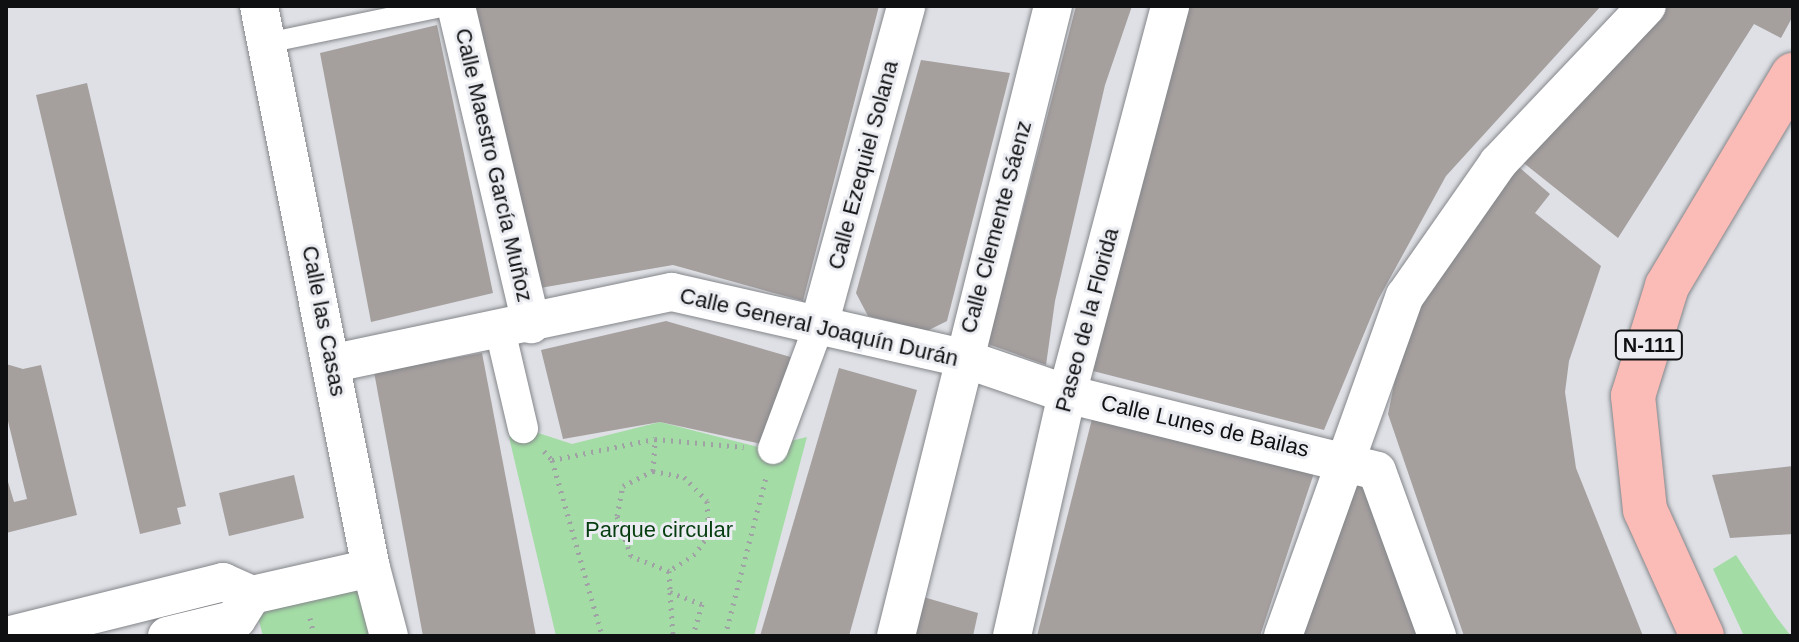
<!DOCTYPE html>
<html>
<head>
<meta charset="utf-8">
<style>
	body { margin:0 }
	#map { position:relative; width:1799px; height:642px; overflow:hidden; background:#dee0e5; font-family:Helvetica,sans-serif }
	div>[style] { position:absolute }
	.green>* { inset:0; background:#a3dca5 }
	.building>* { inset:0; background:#a59f9e }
	.path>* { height:5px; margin-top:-2.5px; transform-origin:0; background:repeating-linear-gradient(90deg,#a0a1a5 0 2px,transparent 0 8px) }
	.roads { filter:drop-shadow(0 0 2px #84868a) drop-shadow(0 0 2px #84868a) }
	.service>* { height:20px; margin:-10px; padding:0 10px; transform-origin:10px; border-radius:10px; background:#fff }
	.pedestrian>* { height:30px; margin:-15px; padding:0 15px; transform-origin:15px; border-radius:15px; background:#fff }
	.minor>* { height:38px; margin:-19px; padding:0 19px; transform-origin:19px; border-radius:19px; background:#fff }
	.primary>* { height:44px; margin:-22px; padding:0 22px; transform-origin:22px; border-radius:22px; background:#fbbbb6 }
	span { translate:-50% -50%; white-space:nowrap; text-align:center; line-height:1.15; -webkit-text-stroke:6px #ebedf2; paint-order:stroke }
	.shield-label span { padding:2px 6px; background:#ebedf2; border:2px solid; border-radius:6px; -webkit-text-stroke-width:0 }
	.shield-label { font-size:20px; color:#0f1011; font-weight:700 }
	.street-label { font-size:22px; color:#0f1011 }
	.park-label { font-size:22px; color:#063d0f }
	.frame { position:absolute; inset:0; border:8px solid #0f1011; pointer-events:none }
</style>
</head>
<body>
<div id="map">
	<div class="green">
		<i style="clip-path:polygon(660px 422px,762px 448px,807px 437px,754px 636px,556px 636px,509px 437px,523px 428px,572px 444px)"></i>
		<i style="clip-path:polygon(1736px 555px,1777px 618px,1791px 636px,1744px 636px,1713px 569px)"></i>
		<i style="clip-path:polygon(371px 568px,389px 636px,263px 636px,252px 595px)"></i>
	</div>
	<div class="building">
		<i style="clip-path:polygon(473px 6px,879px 6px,803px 301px,673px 265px,540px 288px)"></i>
		<i style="clip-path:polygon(1076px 6px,1132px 6px,1105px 85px,1055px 301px,1046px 365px,988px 344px)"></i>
		<i style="clip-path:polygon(1187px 6px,1601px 6px,1446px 176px,1378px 300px,1324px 430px,1093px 371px,1171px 47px)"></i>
		<i style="clip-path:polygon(1651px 6px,1793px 6px,1793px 16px,1781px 38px,1754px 24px,1618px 238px,1516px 157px)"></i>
		<i style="clip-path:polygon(437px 25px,493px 293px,371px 322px,320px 53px)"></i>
		<i style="clip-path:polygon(921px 60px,1010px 73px,947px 321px,927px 331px,868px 316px,856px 293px)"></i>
		<i style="clip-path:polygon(87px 83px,186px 506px,177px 508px,181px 524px,140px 534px,36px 95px)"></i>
		<i style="clip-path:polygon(1512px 161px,1550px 194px,1535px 213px,1601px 266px,1569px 361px,1565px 392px,1576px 468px,1643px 636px,1464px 636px,1388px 414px,1406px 325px)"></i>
		<i style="clip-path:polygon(666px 321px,801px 360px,771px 446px,660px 422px,563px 439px,541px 350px)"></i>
		<i style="clip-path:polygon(482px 353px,536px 636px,423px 636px,374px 372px)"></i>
		<i style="clip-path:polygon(6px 364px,23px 369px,41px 365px,77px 515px,6px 533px,6px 475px,14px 502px,27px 499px,6px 413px)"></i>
		<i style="clip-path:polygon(839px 368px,917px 390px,849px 636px,760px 636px)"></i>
		<i style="clip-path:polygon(1093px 415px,1314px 473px,1260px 636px,1037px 636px)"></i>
		<i style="clip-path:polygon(1793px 466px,1793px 534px,1730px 538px,1712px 475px)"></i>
		<i style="clip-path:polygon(294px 475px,304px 518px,229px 536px,219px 493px)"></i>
		<i style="clip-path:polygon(1367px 485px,1419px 636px,1301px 636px,1350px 487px)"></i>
		<i style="clip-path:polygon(920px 596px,978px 613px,973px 636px,909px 636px)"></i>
	</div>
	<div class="path">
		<i style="left:544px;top:451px;width:12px;rotate:48deg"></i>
		<i style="left:552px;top:460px;width:183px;rotate:74.1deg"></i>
		<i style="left:552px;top:460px;width:105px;rotate:-11.5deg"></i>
		<i style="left:655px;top:439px;width:89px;rotate:5.1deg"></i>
		<i style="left:653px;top:471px;width:32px;rotate:11deg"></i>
		<i style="left:684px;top:477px;width:33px;rotate:46deg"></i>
		<i style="left:707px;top:501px;width:33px;rotate:87deg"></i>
		<i style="left:709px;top:534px;width:24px;rotate:125deg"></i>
		<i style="left:695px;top:554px;width:31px;rotate:147deg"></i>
		<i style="left:669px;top:571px;width:41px;rotate:-158.5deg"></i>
		<i style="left:631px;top:556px;width:42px;rotate:-109.3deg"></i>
		<i style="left:617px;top:516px;width:31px;rotate:-79deg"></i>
		<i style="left:623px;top:486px;width:34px;rotate:-27deg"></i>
		<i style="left:653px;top:471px;width:32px;rotate:-86deg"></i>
		<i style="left:669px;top:571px;width:21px;rotate:87deg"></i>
		<i style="left:670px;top:592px;width:34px;rotate:21deg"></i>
		<i style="left:702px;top:604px;width:33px;rotate:106deg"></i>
		<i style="left:670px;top:592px;width:44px;rotate:86.1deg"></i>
		<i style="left:310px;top:618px;width:18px;rotate:77deg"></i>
		<i style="left:725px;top:636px;width:163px;rotate:-75.5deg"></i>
	</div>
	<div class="roads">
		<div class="service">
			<i style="left:267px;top:43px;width:183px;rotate:-11.7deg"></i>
		</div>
		<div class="pedestrian">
			<i style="left:500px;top:330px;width:101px;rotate:76.8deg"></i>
			<i style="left:773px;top:449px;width:132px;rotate:-69.6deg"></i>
		</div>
		<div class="minor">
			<i style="left:259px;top:6px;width:573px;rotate:78.73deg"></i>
			<i style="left:371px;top:568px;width:70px;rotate:75.2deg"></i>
			<i style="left:456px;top:6px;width:327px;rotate:76.7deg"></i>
			<i style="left:819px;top:325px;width:331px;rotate:-74.7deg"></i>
			<i style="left:334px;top:363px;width:345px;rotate:-11.9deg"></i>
			<i style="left:672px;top:292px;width:297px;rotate:12.8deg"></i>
			<i style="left:962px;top:358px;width:111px;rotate:18.9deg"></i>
			<i style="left:1067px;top:394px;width:319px;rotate:13.9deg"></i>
			<i style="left:1377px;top:471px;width:176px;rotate:70deg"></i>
			<i style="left:7px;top:636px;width:223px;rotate:-14deg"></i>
			<i style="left:223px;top:582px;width:32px;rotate:24deg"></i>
			<i style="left:252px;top:595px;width:122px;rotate:-12.8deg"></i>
			<i style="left:167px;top:636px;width:72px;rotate:-13.7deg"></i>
			<i style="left:237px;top:619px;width:28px;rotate:-58deg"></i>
			<i style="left:896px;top:636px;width:649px;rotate:-76.01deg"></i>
			<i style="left:1012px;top:636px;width:248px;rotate:-77.2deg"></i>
			<i style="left:1067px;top:394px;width:401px;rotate:-75.1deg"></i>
			<i style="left:1283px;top:636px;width:361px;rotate:-70.3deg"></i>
			<i style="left:1405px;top:296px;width:162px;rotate:-55deg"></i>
			<i style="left:1498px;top:163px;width:216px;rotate:-46.5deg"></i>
		</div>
		<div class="primary">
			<i style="left:1702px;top:636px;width:138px;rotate:-114.3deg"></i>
			<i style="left:1645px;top:510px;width:115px;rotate:-96deg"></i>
			<i style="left:1633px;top:396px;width:115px;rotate:-72.8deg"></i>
			<i style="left:1667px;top:286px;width:246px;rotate:-59.2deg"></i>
		</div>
	</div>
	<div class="shield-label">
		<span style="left:1649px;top:345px">N-111</span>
	</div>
	<div class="street-label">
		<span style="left:494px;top:165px;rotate:77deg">Calle Maestro García Muñoz</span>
		<span style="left:863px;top:165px;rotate:-75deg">Calle Ezequiel Solana</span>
		<span style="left:996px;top:227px;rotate:-75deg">Calle Clemente Sáenz</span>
		<span style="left:1087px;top:320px;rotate:-75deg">Paseo de la Florida</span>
		<span style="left:324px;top:321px;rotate:79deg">Calle las Casas</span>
		<span style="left:819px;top:327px;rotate:13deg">Calle General Joaquín Durán</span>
		<span style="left:1205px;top:426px;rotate:13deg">Calle Lunes de Bailas</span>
	</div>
	<div class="park-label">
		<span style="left:659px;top:530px">Parque circular</span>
	</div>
	<div class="frame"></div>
</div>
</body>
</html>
